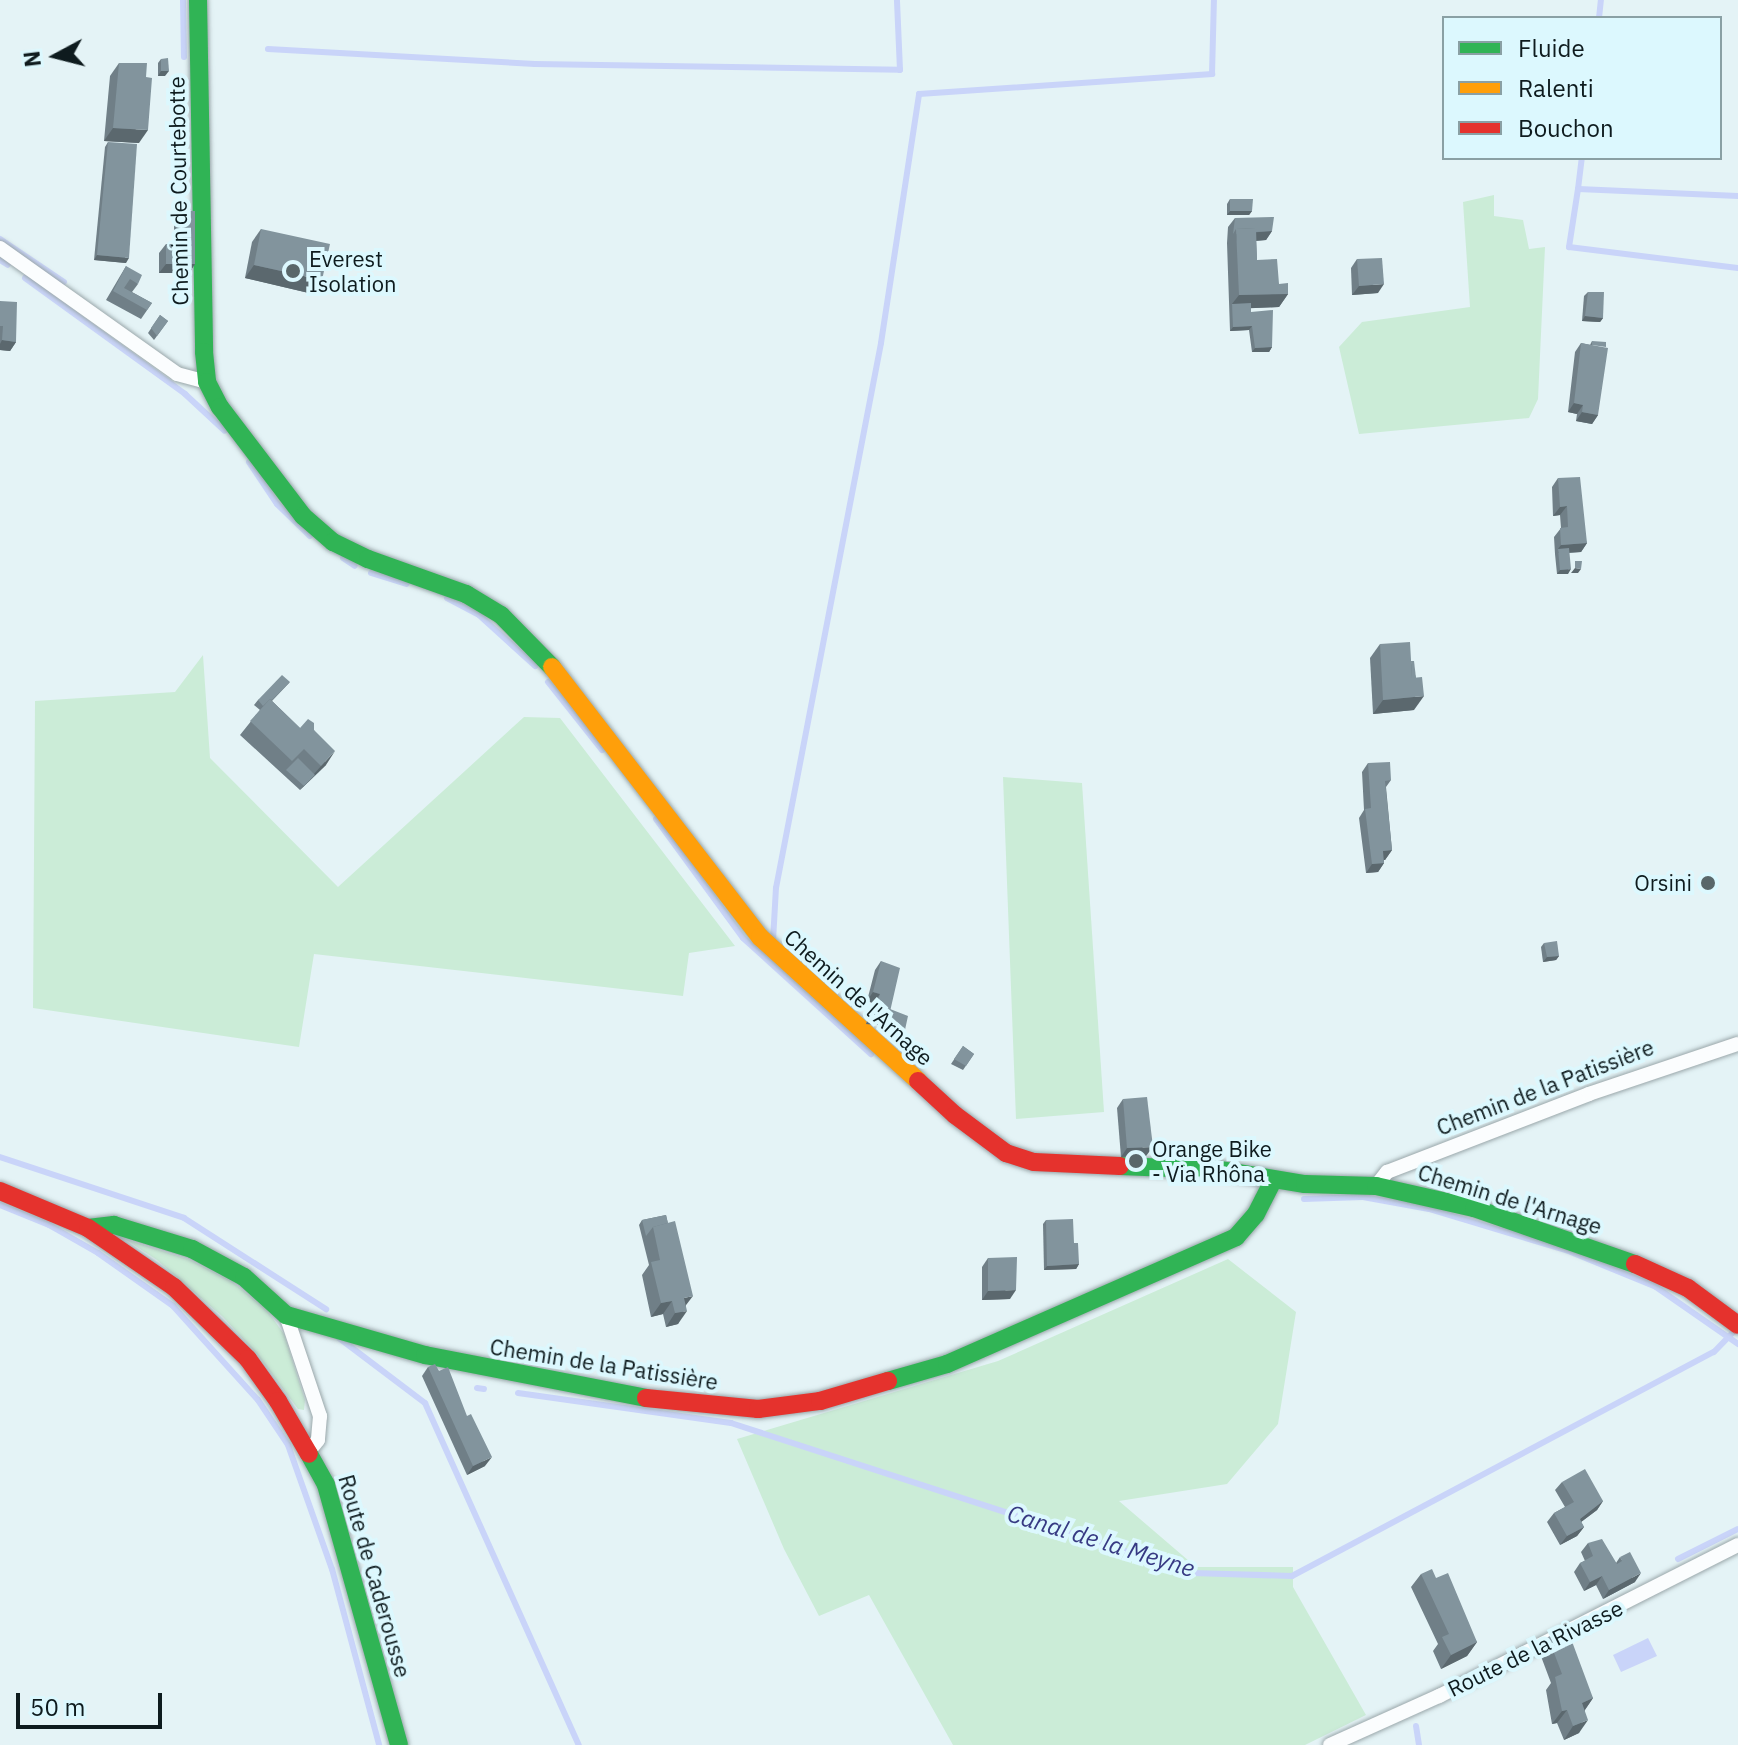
<!DOCTYPE html>
<html>
<head>
<meta charset="utf-8">
<style>
	body { margin:0 }
	#map { position:relative; width:1738px; height:1745px; overflow:hidden; background:#e4f3f6; font-family:"IBM Plex Sans",sans-serif }
	div>[style] { position:absolute }
	.green>* { inset:0; background:#cbecd7 }
	.water>* { inset:0; background:#c9d4f9 }
	.stream>* { height:6px; margin:-3px; padding:0 3px; transform-origin:3px; border-radius:3px; background:#c9d4f9 }
	.roads { filter:drop-shadow(0 0 2px #9aa7aa) drop-shadow(0 0 2px #9aa7aa) }
	.street>* { height:14px; margin:-7px; padding:0 7px; transform-origin:7px; border-radius:7px; background:#fbfdfe }
	.fast>* { height:18px; margin:-9px; padding:0 9px; transform-origin:9px; border-radius:9px; background:#30b455 }
	.slow>* { height:18px; margin:-9px; padding:0 9px; transform-origin:9px; border-radius:9px; background:#ff9f0a }
	.jam>* { height:18px; margin:-9px; padding:0 9px; transform-origin:9px; border-radius:9px; background:#e5322d }
	.wall>* { inset:0; background:#707f87 }
	.shaded-wall>* { inset:0; background:#5b686e }
	.building>* { inset:0; background:#82949d }
	.dots>* { width:22px; height:22px; translate:-50% -50%; box-sizing:border-box; border:4px solid #dcf8fe; border-radius:50% }
	span { translate:-50% -50%; white-space:nowrap; text-align:center; line-height:1.15; -webkit-text-stroke:8px #dcf8fe; paint-order:stroke }
	.street-label { font-size:22px; color:#0e1b1e }
	.poi-label { font-size:22px; color:#0e1b1e }
	.left { translate:0 -50%; text-align:left }
	.right { translate:-100% -50%; text-align:right }
	.water-label { font-size:24px; color:#373a83; font-style:italic }
	.legend { position:absolute; left:1442px; top:16px; width:280px; height:144px; box-sizing:border-box; background:#dcf8fe; border:2px solid #8aa0a4; margin:0; padding:10px 14px; list-style:none; font-size:24px; color:#0e1b1e }
	.legend li { display:flex; align-items:center; gap:16px; height:40px }
	.legend b { width:40px; border:2px solid #8aa0a4 }
	.north { position:absolute; left:16px; top:16px; width:80px; height:80px; -webkit-text-stroke:6px #dcf8fe; paint-order:stroke; rotate:263deg; font-size:22px; font-weight:700; line-height:32px; text-align:center; color:#0e1b1e }
	.north::after { content:''; display:block; margin:auto; width:28px; height:36px; background:#0e1b1e; clip-path:polygon(50% 0,100% 100%,50% 72%,0 100%) }
	.scale { position:absolute; left:16px; top:1693px; width:146px; height:36px; box-sizing:border-box; border:4px solid #0e1b1e; border-top:0; padding-left:10px; font-size:24px; line-height:28px; white-space:nowrap; color:#0e1b1e; -webkit-text-stroke:6px #dcf8fe; paint-order:stroke }
</style>
</head>
<body>
<div id="map">
	<div class="green">
		<i style="clip-path:polygon(1494px 195px,1494px 216px,1523px 220px,1529px 249px,1545px 247px,1538px 399px,1529px 418px,1359px 434px,1339px 347px,1362px 322px,1470px 307px,1463px 202px)"></i>
		<i style="clip-path:polygon(203px 655px,210px 758px,338px 887px,524px 717px,560px 718px,735px 946px,689px 953px,683px 996px,314px 954px,299px 1047px,33px 1008px,35px 701px,175px 692px)"></i>
		<i style="clip-path:polygon(1003px 777px,1082px 783px,1104px 1112px,1016px 1119px)"></i>
		<i style="clip-path:polygon(125px 1239px,190px 1260px,231px 1281px,266px 1309px,284px 1334px,305px 1400px,304px 1410px,298px 1409px,257px 1354px,223px 1317px,157px 1260px)"></i>
		<i style="clip-path:polygon(1228px 1259px,1296px 1312px,1278px 1424px,1227px 1484px,1119px 1501px,1196px 1567px,1293px 1567px,1293px 1587px,1366px 1715px,1305px 1745px,953px 1745px,869px 1595px,819px 1616px,784px 1549px,737px 1439px,998px 1361px)"></i>
	</div>
	<div class="water">
		<i style="clip-path:polygon(1648px 1638px,1657px 1656px,1621px 1672px,1613px 1655px)"></i>
	</div>
	<div class="stream">
		<i style="left:183px;top:0;width:57px;rotate:89deg"></i>
		<i style="left:1599px;top:18px;width:18px;rotate:-84deg"></i>
		<i style="left:268px;top:49px;width:267px;rotate:3.2deg"></i>
		<i style="left:535px;top:64px;width:365px;rotate:0.9deg"></i>
		<i style="left:900px;top:70px;width:70px;rotate:-92.5deg"></i>
		<i style="left:1578px;top:189px;width:31px;rotate:-83deg"></i>
		<i style="left:1738px;top:196px;width:160px;rotate:-177.5deg"></i>
		<i style="left:1578px;top:189px;width:59px;rotate:98.8deg"></i>
		<i style="left:1569px;top:247px;width:170px;rotate:7.1deg"></i>
		<i style="left:0;top:239px;width:77px;rotate:33.9deg"></i>
		<i style="left:0;top:260px;width:9px;rotate:32deg"></i>
		<i style="left:25px;top:278px;width:198px;rotate:35.9deg"></i>
		<i style="left:185px;top:394px;width:54px;rotate:42.8deg"></i>
		<i style="left:249px;top:462px;width:50px;rotate:56.3deg"></i>
		<i style="left:277px;top:504px;width:46px;rotate:44.1deg"></i>
		<i style="left:343px;top:558px;width:14px;rotate:34deg"></i>
		<i style="left:371px;top:573px;width:37px;rotate:17deg"></i>
		<i style="left:447px;top:598px;width:36px;rotate:28deg"></i>
		<i style="left:479px;top:615px;width:76px;rotate:42.3deg"></i>
		<i style="left:548px;top:682px;width:87px;rotate:51.5deg"></i>
		<i style="left:656px;top:819px;width:147px;rotate:53.8deg"></i>
		<i style="left:743px;top:938px;width:173px;rotate:42.2deg"></i>
		<i style="left:773px;top:941px;width:53px;rotate:-86.8deg"></i>
		<i style="left:776px;top:888px;width:555px;rotate:-79.09deg"></i>
		<i style="left:881px;top:343px;width:252px;rotate:-81.3deg"></i>
		<i style="left:919px;top:94px;width:294px;rotate:-3.9deg"></i>
		<i style="left:1212px;top:74px;width:74px;rotate:-88.5deg"></i>
		<i style="left:0;top:1157px;width:194px;rotate:18.3deg"></i>
		<i style="left:184px;top:1218px;width:169px;rotate:32.7deg"></i>
		<i style="left:1304px;top:1199px;width:59px;rotate:-1.9deg"></i>
		<i style="left:1363px;top:1197px;width:67px;rotate:10.3deg"></i>
		<i style="left:1429px;top:1209px;width:143px;rotate:16.7deg"></i>
		<i style="left:1566px;top:1250px;width:97px;rotate:22.3deg"></i>
		<i style="left:1656px;top:1287px;width:100px;rotate:34.8deg"></i>
		<i style="left:0;top:1205px;width:53px;rotate:22.2deg"></i>
		<i style="left:49px;top:1225px;width:56px;rotate:29.7deg"></i>
		<i style="left:98px;top:1253px;width:92px;rotate:35.2deg"></i>
		<i style="left:173px;top:1306px;width:127px;rotate:47.9deg"></i>
		<i style="left:258px;top:1400px;width:54px;rotate:56.3deg"></i>
		<i style="left:288px;top:1445px;width:132px;rotate:70.5deg"></i>
		<i style="left:332px;top:1569px;width:182px;rotate:75deg"></i>
		<i style="left:339px;top:1338px;width:108px;rotate:37.1deg"></i>
		<i style="left:425px;top:1403px;width:375px;rotate:65.8deg"></i>
		<i style="left:477px;top:1388px;width:7px;rotate:8deg"></i>
		<i style="left:518px;top:1393px;width:215px;rotate:8deg"></i>
		<i style="left:731px;top:1423px;width:485px;rotate:18deg"></i>
		<i style="left:1192px;top:1573px;width:100px;rotate:1.7deg"></i>
		<i style="left:1292px;top:1576px;width:478px;rotate:-28deg"></i>
		<i style="left:1714px;top:1352px;width:28px;rotate:-46deg"></i>
		<i style="left:1678px;top:1559px;width:67px;rotate:-26.6deg"></i>
		<i style="left:1416px;top:1726px;width:19px;rotate:81deg"></i>
	</div>
	<div class="roads">
		<div class="street">
			<i style="left:0;top:248px;width:217px;rotate:35.4deg"></i>
			<i style="left:177px;top:374px;width:31px;rotate:15deg"></i>
			<i style="left:1376px;top:1186px;width:18px;rotate:-52deg"></i>
			<i style="left:1387px;top:1172px;width:217px;rotate:-21.1deg"></i>
			<i style="left:1589px;top:1094px;width:157px;rotate:-18.6deg"></i>
			<i style="left:286px;top:1315px;width:107px;rotate:71.4deg"></i>
			<i style="left:320px;top:1416px;width:24px;rotate:95deg"></i>
			<i style="left:318px;top:1440px;width:14px;rotate:129deg"></i>
			<i style="left:1330px;top:1745px;width:120px;rotate:-24.2deg"></i>
			<i style="left:1439px;top:1696px;width:335px;rotate:-26.8deg"></i>
		</div>
		<div class="fast">
			<i style="left:198px;top:0;width:352px;rotate:89deg"></i>
			<i style="left:204px;top:352px;width:30px;rotate:84deg"></i>
			<i style="left:207px;top:382px;width:28px;rotate:63deg"></i>
			<i style="left:220px;top:407px;width:137px;rotate:52.7deg"></i>
			<i style="left:303px;top:516px;width:40px;rotate:41deg"></i>
			<i style="left:333px;top:542px;width:39px;rotate:26deg"></i>
			<i style="left:368px;top:559px;width:104px;rotate:19.7deg"></i>
			<i style="left:466px;top:594px;width:41px;rotate:31deg"></i>
			<i style="left:501px;top:615px;width:73px;rotate:45.6deg"></i>
			<i style="left:1120px;top:1166px;width:100px;rotate:2.3deg"></i>
			<i style="left:1220px;top:1170px;width:86px;rotate:9.4deg"></i>
			<i style="left:1305px;top:1184px;width:71px;rotate:1.6deg"></i>
			<i style="left:1376px;top:1186px;width:100px;rotate:12.7deg"></i>
			<i style="left:1474px;top:1208px;width:170px;rotate:19.2deg"></i>
			<i style="left:88px;top:1228px;width:26px;rotate:-7deg"></i>
			<i style="left:114px;top:1225px;width:82px;rotate:17.1deg"></i>
			<i style="left:192px;top:1249px;width:59px;rotate:28.3deg"></i>
			<i style="left:244px;top:1277px;width:57px;rotate:42.1deg"></i>
			<i style="left:286px;top:1315px;width:145px;rotate:16.1deg"></i>
			<i style="left:425px;top:1355px;width:225px;rotate:11deg"></i>
			<i style="left:888px;top:1381px;width:61px;rotate:-16.1deg"></i>
			<i style="left:947px;top:1364px;width:316px;rotate:-23.7deg"></i>
			<i style="left:1236px;top:1237px;width:30px;rotate:-49deg"></i>
			<i style="left:1256px;top:1214px;width:38px;rotate:-63deg"></i>
			<i style="left:309px;top:1454px;width:35px;rotate:61deg"></i>
			<i style="left:326px;top:1485px;width:270px;rotate:74.3deg"></i>
		</div>
		<div class="slow">
			<i style="left:552px;top:667px;width:341px;rotate:52.4deg"></i>
			<i style="left:760px;top:937px;width:214px;rotate:42.3deg"></i>
		</div>
		<div class="jam">
			<i style="left:918px;top:1081px;width:50px;rotate:42.6deg"></i>
			<i style="left:955px;top:1115px;width:64px;rotate:36.7deg"></i>
			<i style="left:1006px;top:1153px;width:29px;rotate:18deg"></i>
			<i style="left:1034px;top:1162px;width:86px;rotate:2.7deg"></i>
			<i style="left:0;top:1191px;width:95px;rotate:22.8deg"></i>
			<i style="left:88px;top:1228px;width:104px;rotate:34.5deg"></i>
			<i style="left:174px;top:1287px;width:103px;rotate:44.2deg"></i>
			<i style="left:248px;top:1359px;width:52px;rotate:54.5deg"></i>
			<i style="left:278px;top:1401px;width:61px;rotate:59.7deg"></i>
			<i style="left:1635px;top:1264px;width:58px;rotate:24.4deg"></i>
			<i style="left:1688px;top:1288px;width:62px;rotate:36.5deg"></i>
			<i style="left:646px;top:1398px;width:113px;rotate:5.6deg"></i>
			<i style="left:758px;top:1409px;width:63px;rotate:-7.4deg"></i>
			<i style="left:820px;top:1401px;width:71px;rotate:-16.4deg"></i>
		</div>
	</div>
	<div class="wall">
		<i style="clip-path:polygon(161px 59px,165px 76px,158px 76px,158px 63px)"></i>
		<i style="clip-path:polygon(119px 63px,139px 143px,104px 141px,110px 76px)"></i>
		<i style="clip-path:polygon(108px 142px,126px 263px,94px 260px,105px 147px)"></i>
		<i style="clip-path:polygon(1230px 199px,1252px 211px,1249px 215px,1227px 215px,1227px 204px)"></i>
		<i style="clip-path:polygon(181px 211px,195px 264px,189px 273px,159px 273px,159px 253px,166px 244px,174px 244px,174px 220px)"></i>
		<i style="clip-path:polygon(1235px 218px,1272px 231px,1266px 240px,1256px 241px,1257px 260px,1288px 294px,1279px 307px,1251px 308px,1251px 312px,1272px 347px,1269px 352px,1252px 352px,1249px 330px,1230px 331px,1227px 243px,1228px 227px)"></i>
		<i style="clip-path:polygon(261px 229px,313px 294px,245px 278px,252px 242px)"></i>
		<i style="clip-path:polygon(1357px 259px,1378px 293px,1352px 295px,1351px 268px)"></i>
		<i style="clip-path:polygon(126px 266px,138px 284px,132px 292px,152px 303px,141px 319px,106px 300px)"></i>
		<i style="clip-path:polygon(1588px 292px,1603px 318px,1600px 322px,1582px 321px,1584px 296px)"></i>
		<i style="clip-path:polygon(0 301px,16px 342px,10px 351px,0 350px)"></i>
		<i style="clip-path:polygon(160px 315px,168px 321px,154px 340px,148px 333px)"></i>
		<i style="clip-path:polygon(1592px 341px,1598px 415px,1592px 424px,1576px 421px,1577px 414px,1568px 412px,1575px 352px,1581px 343px,1590px 345px)"></i>
		<i style="clip-path:polygon(1558px 478px,1587px 543px,1581px 552px,1569px 553px,1568px 574px,1557px 574px,1555px 554px,1554px 537px,1561px 528px,1560px 515px,1553px 516px,1552px 487px)"></i>
		<i style="clip-path:polygon(1380px 644px,1411px 661px,1416px 678px,1414px 710px,1373px 714px,1370px 658px)"></i>
		<i style="clip-path:polygon(290px 682px,272px 701px,300px 728px,314px 730px,326px 765px,300px 790px,240px 735px,260px 710px,254px 705px,258px 700px)"></i>
		<i style="clip-path:polygon(1368px 763px,1391px 780px,1386px 787px,1392px 850px,1385px 860px,1384px 860px,1384px 863px,1378px 872px,1366px 873px,1359px 818px,1364px 810px,1362px 772px)"></i>
		<i style="clip-path:polygon(1544px 943px,1559px 956px,1556px 960px,1543px 962px,1541px 947px)"></i>
		<i style="clip-path:polygon(881px 961px,890px 1009px,903px 1039px,900px 1043px,881px 1029px,882px 1025px,866px 1024px,873px 1003px,867px 1001px,875px 970px)"></i>
		<i style="clip-path:polygon(963px 1046px,974px 1054px,963px 1070px,951px 1064px)"></i>
		<i style="clip-path:polygon(1123px 1099px,1146px 1156px,1121px 1157px,1117px 1108px)"></i>
		<i style="clip-path:polygon(666px 1215px,686px 1306px,678px 1324px,666px 1327px,663px 1314px,651px 1317px,642px 1275px,649px 1265px,639px 1225px,642px 1220px)"></i>
		<i style="clip-path:polygon(1046px 1220px,1074px 1243px,1079px 1264px,1076px 1269px,1044px 1270px,1043px 1224px)"></i>
		<i style="clip-path:polygon(988px 1258px,1010px 1299px,982px 1300px,982px 1267px)"></i>
		<i style="clip-path:polygon(428px 1367px,439px 1371px,485px 1466px,467px 1475px,422px 1376px)"></i>
		<i style="clip-path:polygon(1562px 1482px,1603px 1501px,1597px 1510px,1581px 1522px,1584px 1527px,1577px 1536px,1560px 1545px,1547px 1522px,1554px 1513px,1565px 1507px,1555px 1490px)"></i>
		<i style="clip-path:polygon(1588px 1543px,1616px 1563px,1620px 1557px,1635px 1582px,1603px 1599px,1596px 1585px,1584px 1591px,1574px 1572px,1580px 1563px,1585px 1561px,1581px 1552px)"></i>
		<i style="clip-path:polygon(1421px 1574px,1436px 1578px,1477px 1642px,1467px 1656px,1441px 1669px,1433px 1651px,1438px 1644px,1411px 1587px)"></i>
		<i style="clip-path:polygon(1548px 1637px,1593px 1698px,1585px 1710px,1579px 1733px,1564px 1740px,1557px 1723px,1552px 1724px,1546px 1690px,1551px 1683px,1539px 1651px)"></i>
	</div>
	<div class="shaded-wall">
		<i style="clip-path:polygon(161px 71px,169px 71px,165px 76px,158px 76px)"></i>
		<i style="clip-path:polygon(113px 128px,148px 130px,139px 143px,104px 141px)"></i>
		<i style="clip-path:polygon(1230px 211px,1252px 211px,1249px 215px,1227px 215px)"></i>
		<i style="clip-path:polygon(1272px 231px,1266px 240px,1237px 242px,1236px 234px)"></i>
		<i style="clip-path:polygon(97px 255px,129px 258px,126px 263px,94px 260px)"></i>
		<i style="clip-path:polygon(166px 264px,195px 264px,189px 273px,159px 273px)"></i>
		<i style="clip-path:polygon(254px 265px,322px 280px,313px 294px,245px 278px)"></i>
		<i style="clip-path:polygon(1384px 284px,1378px 293px,1352px 295px,1359px 286px)"></i>
		<i style="clip-path:polygon(1288px 294px,1279px 307px,1233px 309px,1232px 304px,1239px 295px)"></i>
		<i style="clip-path:polygon(1585px 316px,1603px 318px,1600px 322px,1582px 321px)"></i>
		<i style="clip-path:polygon(1252px 326px,1249px 330px,1230px 331px,1233px 327px)"></i>
		<i style="clip-path:polygon(2px 340px,16px 342px,10px 351px,0 350px,0 344px)"></i>
		<i style="clip-path:polygon(1272px 347px,1269px 352px,1252px 352px,1255px 348px)"></i>
		<i style="clip-path:polygon(1574px 403px,1583px 405px,1577px 414px,1568px 412px)"></i>
		<i style="clip-path:polygon(1582px 412px,1598px 415px,1592px 424px,1576px 421px)"></i>
		<i style="clip-path:polygon(1567px 506px,1560px 515px,1553px 516px,1560px 507px)"></i>
		<i style="clip-path:polygon(1587px 543px,1581px 552px,1558px 553px,1558px 549px,1561px 545px)"></i>
		<i style="clip-path:polygon(1575px 568px,1581px 569px,1578px 573px,1571px 573px)"></i>
		<i style="clip-path:polygon(1571px 569px,1568px 574px,1557px 574px,1560px 570px)"></i>
		<i style="clip-path:polygon(1424px 696px,1414px 710px,1373px 714px,1383px 700px)"></i>
		<i style="clip-path:polygon(335px 751px,326px 765px,300px 790px,321px 766px)"></i>
		<i style="clip-path:polygon(1392px 850px,1385px 860px,1377px 860px,1383px 851px)"></i>
		<i style="clip-path:polygon(1384px 863px,1378px 872px,1366px 873px,1372px 864px)"></i>
		<i style="clip-path:polygon(1559px 956px,1556px 960px,1543px 962px,1547px 957px)"></i>
		<i style="clip-path:polygon(873px 992px,880px 994px,873px 1003px,867px 1001px)"></i>
		<i style="clip-path:polygon(873px 1015px,889px 1016px,882px 1025px,866px 1024px)"></i>
		<i style="clip-path:polygon(1153px 1147px,1146px 1156px,1121px 1157px,1127px 1148px)"></i>
		<i style="clip-path:polygon(1079px 1264px,1076px 1269px,1044px 1270px,1047px 1266px)"></i>
		<i style="clip-path:polygon(1016px 1290px,1010px 1299px,982px 1300px,988px 1291px)"></i>
		<i style="clip-path:polygon(693px 1296px,683px 1309px,684px 1298px)"></i>
		<i style="clip-path:polygon(672px 1301px,663px 1314px,651px 1317px,661px 1303px)"></i>
		<i style="clip-path:polygon(687px 1311px,678px 1324px,666px 1327px,675px 1313px)"></i>
		<i style="clip-path:polygon(492px 1457px,485px 1466px,467px 1475px,473px 1466px)"></i>
		<i style="clip-path:polygon(1603px 1501px,1597px 1510px,1573px 1528px,1580px 1519px)"></i>
		<i style="clip-path:polygon(1584px 1527px,1577px 1536px,1560px 1545px,1567px 1536px)"></i>
		<i style="clip-path:polygon(1641px 1573px,1635px 1582px,1603px 1599px,1609px 1590px)"></i>
		<i style="clip-path:polygon(1602px 1576px,1596px 1585px,1584px 1591px,1590px 1582px)"></i>
		<i style="clip-path:polygon(1477px 1642px,1467px 1656px,1441px 1669px,1451px 1655px)"></i>
		<i style="clip-path:polygon(1593px 1698px,1584px 1711px,1582px 1703px)"></i>
		<i style="clip-path:polygon(1567px 1710px,1557px 1723px,1552px 1724px,1562px 1711px)"></i>
		<i style="clip-path:polygon(1588px 1720px,1579px 1733px,1564px 1740px,1573px 1726px)"></i>
	</div>
	<div class="building">
		<i style="clip-path:polygon(168px 58px,169px 71px,161px 71px,161px 59px)"></i>
		<i style="clip-path:polygon(119px 63px,147px 63px,146px 77px,152px 78px,148px 130px,113px 128px)"></i>
		<i style="clip-path:polygon(108px 142px,137px 144px,129px 258px,97px 255px)"></i>
		<i style="clip-path:polygon(1230px 199px,1253px 199px,1252px 211px,1230px 211px)"></i>
		<i style="clip-path:polygon(181px 211px,195px 211px,195px 264px,166px 264px,166px 244px,180px 244px)"></i>
		<i style="clip-path:polygon(1274px 217px,1272px 231px,1256px 232px,1256px 228px,1236px 229px,1233px 234px,1235px 218px)"></i>
		<i style="clip-path:polygon(1256px 228px,1257px 260px,1277px 259px,1279px 284px,1288px 283px,1288px 294px,1239px 295px,1236px 229px)"></i>
		<i style="clip-path:polygon(261px 229px,330px 244px,322px 280px,254px 265px)"></i>
		<i style="clip-path:polygon(1382px 258px,1384px 284px,1359px 286px,1357px 259px)"></i>
		<i style="clip-path:polygon(126px 266px,142px 275px,138px 284px,130px 279px,124px 288px,152px 303px,147px 310px,113px 291px)"></i>
		<i style="clip-path:polygon(1588px 292px,1604px 292px,1603px 318px,1585px 316px)"></i>
		<i style="clip-path:polygon(0 301px,17px 302px,16px 342px,2px 340px,3px 326px,0 326px)"></i>
		<i style="clip-path:polygon(1251px 303px,1251px 312px,1273px 310px,1272px 347px,1255px 348px,1252px 326px,1233px 327px,1232px 304px)"></i>
		<i style="clip-path:polygon(160px 315px,168px 321px,157px 336px,151px 328px)"></i>
		<i style="clip-path:polygon(1592px 341px,1606px 342px,1606px 347px,1592px 345px)"></i>
		<i style="clip-path:polygon(1581px 343px,1608px 348px,1598px 415px,1582px 412px,1583px 405px,1574px 403px)"></i>
		<i style="clip-path:polygon(1580px 477px,1587px 543px,1561px 545px,1560px 528px,1568px 527px,1567px 506px,1560px 507px,1558px 478px)"></i>
		<i style="clip-path:polygon(1569px 548px,1571px 569px,1560px 570px,1558px 549px)"></i>
		<i style="clip-path:polygon(1575px 561px,1582px 561px,1581px 569px,1575px 568px)"></i>
		<i style="clip-path:polygon(1410px 642px,1412px 678px,1422px 677px,1424px 696px,1383px 700px,1380px 644px)"></i>
		<i style="clip-path:polygon(1411px 661px,1414px 661px,1416px 678px,1412px 678px)"></i>
		<i style="clip-path:polygon(282px 675px,290px 682px,272px 700px,270px 699px,263px 706px,258px 700px)"></i>
		<i style="clip-path:polygon(270px 699px,300px 728px,308px 719px,314px 723px,314px 730px,335px 751px,321px 766px,304px 749px,292px 761px,250px 721px)"></i>
		<i style="clip-path:polygon(298px 758px,315px 775px,304px 786px,286px 770px)"></i>
		<i style="clip-path:polygon(1390px 762px,1391px 780px,1385px 781px,1392px 850px,1383px 851px,1384px 863px,1372px 864px,1365px 809px,1371px 808px,1368px 763px)"></i>
		<i style="clip-path:polygon(1557px 941px,1559px 956px,1547px 957px,1544px 943px)"></i>
		<i style="clip-path:polygon(881px 961px,900px 968px,889px 1016px,873px 1015px,880px 994px,873px 992px)"></i>
		<i style="clip-path:polygon(890px 1009px,908px 1016px,903px 1039px,884px 1025px,889px 1016px)"></i>
		<i style="clip-path:polygon(963px 1046px,974px 1054px,966px 1066px,954px 1059px)"></i>
		<i style="clip-path:polygon(1147px 1097px,1153px 1147px,1127px 1148px,1123px 1099px)"></i>
		<i style="clip-path:polygon(666px 1215px,668px 1223px,653px 1227px,646px 1236px,642px 1220px)"></i>
		<i style="clip-path:polygon(1073px 1219px,1074px 1243px,1078px 1243px,1079px 1264px,1047px 1266px,1046px 1220px)"></i>
		<i style="clip-path:polygon(675px 1221px,693px 1296px,684px 1298px,687px 1311px,675px 1313px,672px 1301px,661px 1303px,651px 1262px,660px 1260px,653px 1227px)"></i>
		<i style="clip-path:polygon(1017px 1257px,1016px 1290px,988px 1291px,988px 1258px)"></i>
		<i style="clip-path:polygon(435px 1364px,439px 1371px,448px 1367px,467px 1416px,471px 1414px,492px 1457px,473px 1466px,428px 1367px)"></i>
		<i style="clip-path:polygon(1585px 1469px,1603px 1501px,1580px 1519px,1584px 1527px,1567px 1536px,1554px 1513px,1574px 1502px,1562px 1482px)"></i>
		<i style="clip-path:polygon(1602px 1539px,1617px 1564px,1622px 1561px,1620px 1557px,1630px 1552px,1641px 1573px,1609px 1590px,1602px 1576px,1590px 1582px,1580px 1563px,1593px 1556px,1588px 1543px)"></i>
		<i style="clip-path:polygon(1432px 1569px,1436px 1578px,1448px 1573px,1477px 1642px,1451px 1655px,1442px 1637px,1449px 1634px,1421px 1574px)"></i>
		<i style="clip-path:polygon(1567px 1628px,1593px 1698px,1582px 1703px,1588px 1720px,1573px 1726px,1567px 1710px,1562px 1711px,1555px 1677px,1562px 1674px,1548px 1637px)"></i>
	</div>
	<div class="dots">
		<i style="left:293px;top:271px;background:#59676a"></i>
		<i style="left:1708px;top:883px;background:#59676a"></i>
		<i style="left:1136px;top:1161px;background:#59676a"></i>
	</div>
	<div class="street-label">
		<span style="left:178px;top:191px;rotate:-91deg">Chemin de Courtebotte</span>
		<span style="left:859px;top:997px;rotate:42deg">Chemin de l'Arnage</span>
		<span style="left:1545px;top:1087px;rotate:-21deg">Chemin de la Patissière</span>
		<span style="left:1510px;top:1199px;rotate:17deg">Chemin de l'Arnage</span>
		<span style="left:604px;top:1364px;rotate:9deg">Chemin de la Patissière</span>
		<span style="left:375px;top:1576px;rotate:74deg">Route de Caderousse</span>
		<span style="left:1535px;top:1648px;rotate:-26deg">Route de la Rivasse</span>
	</div>
	<div class="poi-label">
		<span class="left" style="left:309px;top:271px">Everest<br>Isolation</span>
		<span class="right" style="left:1692px;top:883px">Orsini</span>
		<span class="left" style="left:1152px;top:1161px">Orange Bike<br>- Via Rhôna</span>
	</div>
	<div class="water-label">
		<span style="left:1101px;top:1541px;rotate:17deg">Canal de la Meyne</span>
	</div>
	<ul class="legend">
	<li><b style="height:10px;background:#30b455"></b>Fluide</li>
	<li><b style="height:10px;background:#ff9f0a"></b>Ralenti</li>
	<li><b style="height:10px;background:#e5322d"></b>Bouchon</li>
	</ul>
	<div class="north">N</div>
	<div class="scale">50 m</div>
</div>
</body>
</html>
